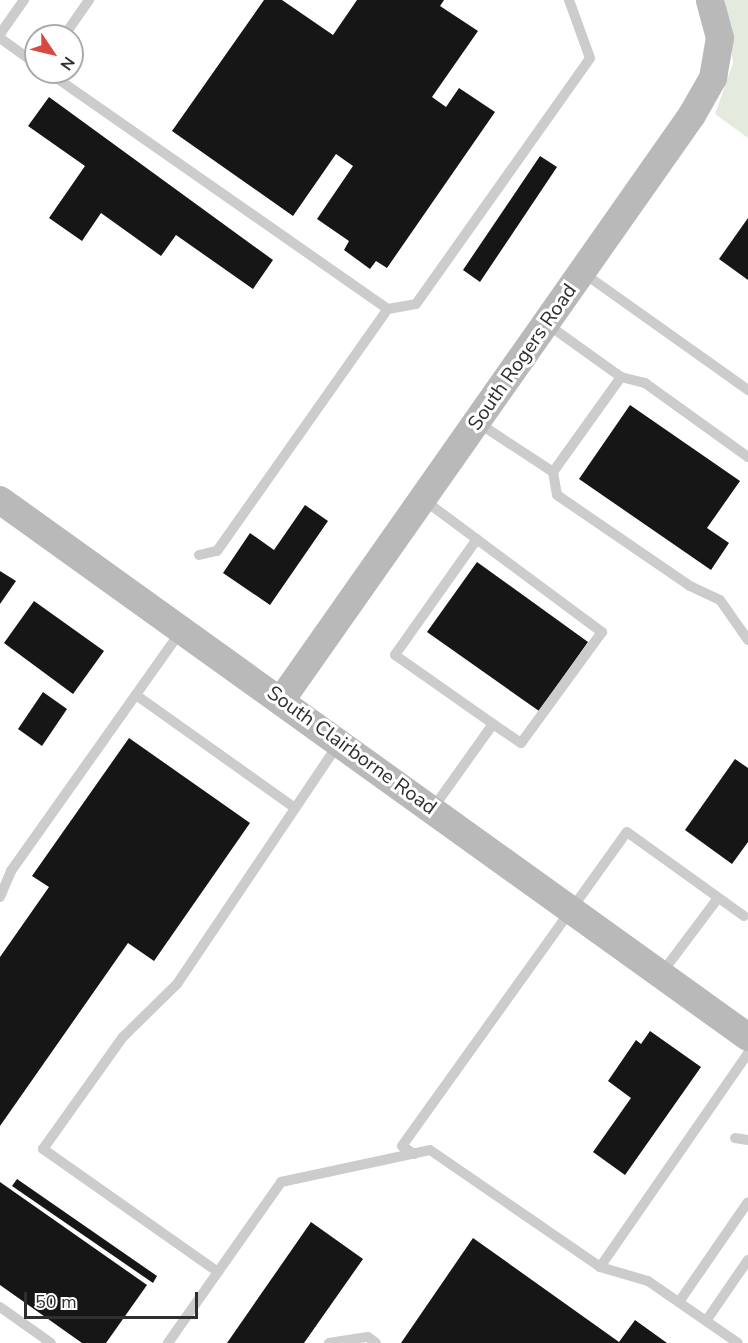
<!DOCTYPE html>
<html>
<head>
<meta charset="utf-8">
<style>
	body { margin:0 }
	#map { position:relative; width:748px; height:1343px; overflow:hidden; background:#fff; font-family:"Nunito Sans",sans-serif }
	div>[style] { position:absolute }
	.green>* { inset:0; background:#e4ebde }
	.building>* { inset:0; background:#161616 }
	.lane>* { height:10px; margin:-5px; padding:0 5px; transform-origin:5px; border-radius:5px; background:#ccc }
	.secondary>* { height:28px; margin:-14px; padding:0 14px; transform-origin:14px; border-radius:14px; background:#b9b9b9 }
	span { translate:-50% -50%; white-space:nowrap; text-align:center; line-height:1.15; -webkit-text-stroke:6px #fff; paint-order:stroke }
	.street-label { font-size:20px; color:#2f2f2f }
	.north { position:absolute; left:24px; top:24px; width:60px; height:60px; box-sizing:border-box; background:#fff; border:2px solid #acacac; border-radius:50%; rotate:125deg; font-size:16px; font-weight:700; line-height:24px; text-align:center; color:#2f2f2f }
	.north::after { content:''; display:block; margin:auto; width:21px; height:27px; background:#d8493f; clip-path:polygon(50% 0,100% 100%,50% 72%,0 100%) }
	.scale { position:absolute; left:24px; top:1292px; width:174px; height:27px; box-sizing:border-box; border:3px solid #2f2f2f; border-top:0; padding-left:8px; font-size:18px; line-height:21px; white-space:nowrap; color:#2f2f2f; -webkit-text-stroke:4px #fff; paint-order:stroke }
</style>
</head>
<body>
<div id="map">
	<div class="green">
		<i style="clip-path:polygon(725px 0,748px 0,748px 138px,715px 114px,733px 63px)"></i>
	</div>
	<div class="building">
		<i style="clip-path:polygon(264px 0,282px 0,333px 35px,357px 0,444px 0,440px 6px,478px 31px,432px 97px,446px 107px,459px 88px,495px 112px,387px 268px,376px 261px,370px 269px,344px 250px,349px 241px,317px 219px,353px 166px,336px 154px,293px 216px,172px 131px)"></i>
		<i style="clip-path:polygon(49px 97px,273px 260px,253px 289px,176px 235px,161px 256px,101px 213px,82px 241px,49px 218px,85px 166px,28px 126px)"></i>
		<i style="clip-path:polygon(540px 156px,557px 167px,480px 282px,463px 270px)"></i>
		<i style="clip-path:polygon(748px 218px,748px 280px,719px 259px)"></i>
		<i style="clip-path:polygon(630px 405px,740px 481px,707px 528px,729px 543px,711px 570px,579px 479px)"></i>
		<i style="clip-path:polygon(305px 505px,328px 521px,270px 605px,223px 573px,250px 533px,274px 550px)"></i>
		<i style="clip-path:polygon(477px 562px,588px 642px,539px 711px,427px 632px)"></i>
		<i style="clip-path:polygon(0 571px,16px 581px,0 604px)"></i>
		<i style="clip-path:polygon(34px 601px,104px 651px,73px 694px,4px 643px)"></i>
		<i style="clip-path:polygon(43px 692px,67px 709px,42px 746px,18px 729px)"></i>
		<i style="clip-path:polygon(129px 738px,250px 823px,154px 961px,128px 943px,0 1126px,0 957px,49px 887px,32px 876px)"></i>
		<i style="clip-path:polygon(735px 759px,748px 768px,748px 842px,732px 864px,685px 830px)"></i>
		<i style="clip-path:polygon(650px 1031px,701px 1067px,625px 1175px,593px 1152px,631px 1098px,608px 1081px,636px 1040px,641px 1044px)"></i>
		<i style="clip-path:polygon(17px 1179px,157px 1276px,153px 1283px,12px 1186px)"></i>
		<i style="clip-path:polygon(0 1182px,147px 1285px,106px 1343px,82px 1343px,0 1285px)"></i>
		<i style="clip-path:polygon(311px 1222px,363px 1259px,304px 1343px,227px 1343px)"></i>
		<i style="clip-path:polygon(473px 1238px,619px 1342px,635px 1320px,667px 1343px,401px 1343px)"></i>
	</div>
	<div class="lane">
		<i style="left:0;top:34px;width:42px;rotate:-54.8deg"></i>
		<i style="left:64px;top:36px;width:44px;rotate:-55.2deg"></i>
		<i style="left:0;top:38px;width:44px;rotate:35.8deg"></i>
		<i style="left:48px;top:72px;width:414px;rotate:34.9deg"></i>
		<i style="left:388px;top:309px;width:28px;rotate:-10deg"></i>
		<i style="left:416px;top:304px;width:301px;rotate:-54.7deg"></i>
		<i style="left:590px;top:58px;width:62px;rotate:-109.9deg"></i>
		<i style="left:582px;top:272px;width:204px;rotate:35.4deg"></i>
		<i style="left:547px;top:324px;width:91px;rotate:35.6deg"></i>
		<i style="left:621px;top:377px;width:25px;rotate:14deg"></i>
		<i style="left:645px;top:383px;width:127px;rotate:35.7deg"></i>
		<i style="left:477px;top:422px;width:91px;rotate:33.3deg"></i>
		<i style="left:553px;top:472px;width:23px;rotate:80deg"></i>
		<i style="left:557px;top:495px;width:161px;rotate:34.4deg"></i>
		<i style="left:690px;top:586px;width:33px;rotate:25deg"></i>
		<i style="left:720px;top:600px;width:49px;rotate:55deg"></i>
		<i style="left:553px;top:472px;width:117px;rotate:-54.4deg"></i>
		<i style="left:424px;top:500px;width:222px;rotate:36.6deg"></i>
		<i style="left:602px;top:632px;width:137px;rotate:126.1deg"></i>
		<i style="left:521px;top:743px;width:34px;rotate:-146deg"></i>
		<i style="left:493px;top:724px;width:103px;rotate:125.5deg"></i>
		<i style="left:477px;top:539px;width:142px;rotate:125.3deg"></i>
		<i style="left:395px;top:655px;width:120px;rotate:35.1deg"></i>
		<i style="left:199px;top:555px;width:18px;rotate:-13deg"></i>
		<i style="left:217px;top:551px;width:296px;rotate:-54.8deg"></i>
		<i style="left:136px;top:695px;width:195px;rotate:35.4deg"></i>
		<i style="left:0;top:897px;width:28px;rotate:-67deg"></i>
		<i style="left:11px;top:871px;width:293px;rotate:-54.7deg"></i>
		<i style="left:661px;top:974px;width:95px;rotate:-53.1deg"></i>
		<i style="left:735px;top:1138px;width:13px;rotate:9deg"></i>
		<i style="left:414px;top:1154px;width:14px;rotate:-146deg"></i>
		<i style="left:402px;top:1146px;width:386px;rotate:-54.4deg"></i>
		<i style="left:627px;top:832px;width:144px;rotate:35.7deg"></i>
		<i style="left:600px;top:1267px;width:260px;rotate:-55.3deg"></i>
		<i style="left:218px;top:1272px;width:214px;rotate:-144.9deg"></i>
		<i style="left:43px;top:1149px;width:138px;rotate:-54.5deg"></i>
		<i style="left:123px;top:1037px;width:76px;rotate:-44.5deg"></i>
		<i style="left:177px;top:984px;width:289px;rotate:-56.1deg"></i>
		<i style="left:679px;top:1302px;width:121px;rotate:-55.4deg"></i>
		<i style="left:0;top:1307px;width:62px;rotate:35.2deg"></i>
		<i style="left:706px;top:1321px;width:74px;rotate:-55.5deg"></i>
		<i style="left:168px;top:1343px;width:197px;rotate:-54.9deg"></i>
		<i style="left:281px;top:1182px;width:152px;rotate:-12.1deg"></i>
		<i style="left:430px;top:1150px;width:206px;rotate:34.5deg"></i>
		<i style="left:600px;top:1267px;width:50px;rotate:16.3deg"></i>
		<i style="left:648px;top:1281px;width:109px;rotate:34.6deg"></i>
		<i style="left:329px;top:1343px;width:39px;rotate:-9deg"></i>
		<i style="left:368px;top:1337px;width:10px;rotate:37deg"></i>
	</div>
	<div class="secondary">
		<i style="left:0;top:500px;width:921px;rotate:35.68deg"></i>
		<i style="left:282px;top:699px;width:714px;rotate:-54.93deg"></i>
		<i style="left:692px;top:115px;width:43px;rotate:-60.4deg"></i>
		<i style="left:713px;top:78px;width:41px;rotate:-80.1deg"></i>
		<i style="left:720px;top:38px;width:39px;rotate:-105deg"></i>
	</div>
	<div class="street-label">
		<span style="left:522px;top:357px;rotate:-55deg">South Rogers Road</span>
		<span style="left:352px;top:750px;rotate:36deg">South Clairborne Road</span>
	</div>
	<div class="north">N</div>
	<div class="scale">50 m</div>
</div>
</body>
</html>
